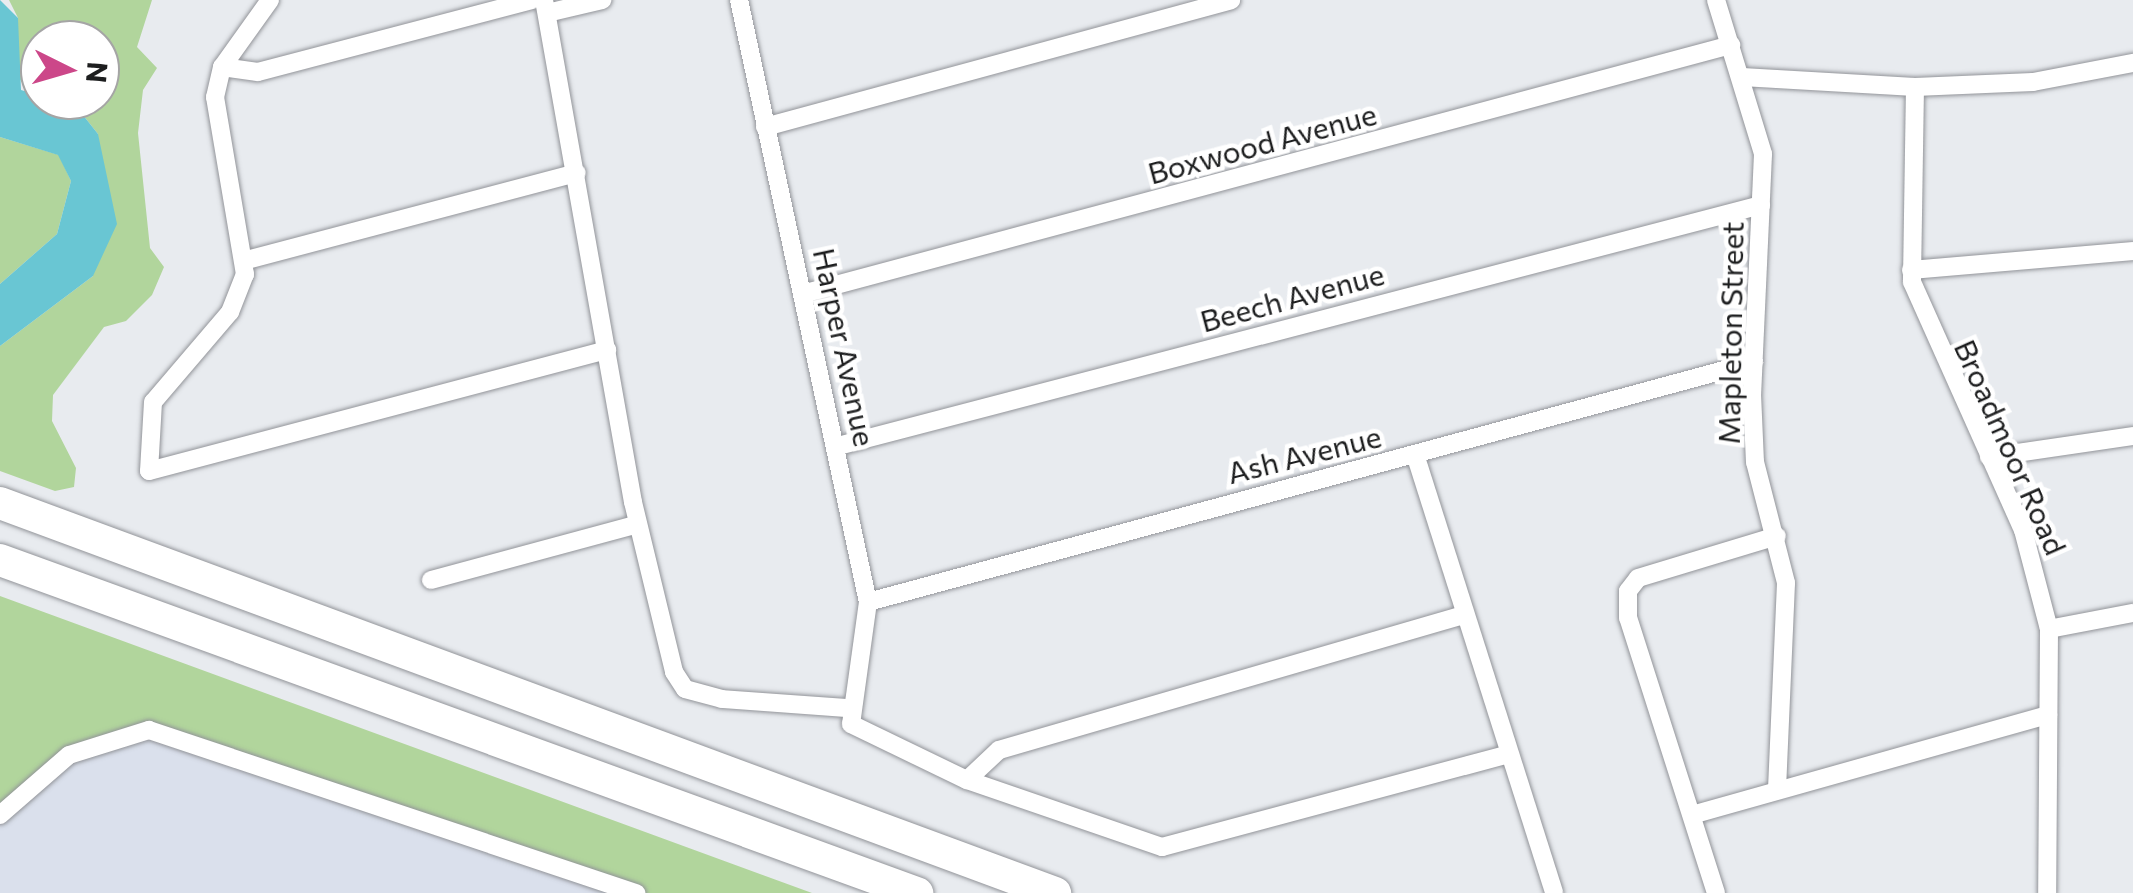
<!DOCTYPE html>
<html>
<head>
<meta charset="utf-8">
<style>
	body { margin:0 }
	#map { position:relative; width:2133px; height:893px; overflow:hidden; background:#e8ebef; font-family:Commissioner,sans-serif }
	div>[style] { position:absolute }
	.built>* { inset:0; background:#dae0ec }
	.green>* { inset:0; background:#b1d59c }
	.water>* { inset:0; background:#69c6d3 }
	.roads { filter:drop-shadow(0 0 2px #929499) drop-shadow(0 0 2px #929499) }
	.street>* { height:18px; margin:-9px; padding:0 9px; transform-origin:9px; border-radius:9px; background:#fff }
	.highway>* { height:32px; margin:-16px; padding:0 16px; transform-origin:16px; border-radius:16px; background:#fff }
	span { translate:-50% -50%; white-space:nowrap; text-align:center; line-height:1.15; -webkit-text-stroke:9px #fff; paint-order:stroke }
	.street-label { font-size:30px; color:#1d1e1f }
	.north { position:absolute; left:20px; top:20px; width:100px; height:100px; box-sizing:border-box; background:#fff; border:2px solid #a5a5a5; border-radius:50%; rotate:95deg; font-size:28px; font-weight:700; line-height:40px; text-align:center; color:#1d1e1f }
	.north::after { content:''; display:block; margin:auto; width:35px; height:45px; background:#cc4789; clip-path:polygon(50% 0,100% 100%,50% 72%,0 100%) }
</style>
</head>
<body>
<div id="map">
	<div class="built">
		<i style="clip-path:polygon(147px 737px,633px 893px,0 893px,0 816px,68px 760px)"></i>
	</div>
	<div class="green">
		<i style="clip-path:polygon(9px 0,152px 0,137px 47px,157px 68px,143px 90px,138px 133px,150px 248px,164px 267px,152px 295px,126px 321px,104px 327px,53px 395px,52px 421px,76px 468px,74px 487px,55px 491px,0 471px,0 346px,93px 276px,98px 134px,75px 105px,41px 100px,100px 100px,100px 40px,40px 40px,40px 100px,31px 98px,15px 71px,18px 18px)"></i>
		<i style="clip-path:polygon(0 137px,59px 155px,71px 181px,57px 234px,0 284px)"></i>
		<i style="clip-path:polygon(0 596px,812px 893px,633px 893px,147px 737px,96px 745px,0 816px)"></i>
	</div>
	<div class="water">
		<i style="clip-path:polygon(0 0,18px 18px,21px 90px,75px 105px,98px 134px,117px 224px,93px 276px,0 346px,0 284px,57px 234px,71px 181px,58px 155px,0 137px)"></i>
	</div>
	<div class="roads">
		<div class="street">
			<i style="left:270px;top:0;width:82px;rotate:125.6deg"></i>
			<i style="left:222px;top:67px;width:31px;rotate:103deg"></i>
			<i style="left:215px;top:97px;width:180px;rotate:80.4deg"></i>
			<i style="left:245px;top:274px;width:41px;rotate:111.5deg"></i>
			<i style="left:230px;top:312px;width:118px;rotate:130.5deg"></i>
			<i style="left:153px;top:402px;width:69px;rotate:93.3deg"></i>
			<i style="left:149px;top:471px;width:474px;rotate:-14.8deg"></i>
			<i style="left:544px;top:0;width:510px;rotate:79.95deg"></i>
			<i style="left:633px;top:502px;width:175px;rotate:76.4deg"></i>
			<i style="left:674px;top:672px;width:20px;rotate:57deg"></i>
			<i style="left:685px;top:689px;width:38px;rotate:15deg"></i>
			<i style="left:722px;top:699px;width:126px;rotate:4.1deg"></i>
			<i style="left:739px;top:0;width:616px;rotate:77.91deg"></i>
			<i style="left:868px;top:602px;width:123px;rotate:97.9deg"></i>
			<i style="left:851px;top:724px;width:129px;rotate:25.8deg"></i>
			<i style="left:967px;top:780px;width:206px;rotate:19deg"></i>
			<i style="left:1162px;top:847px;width:358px;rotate:-15deg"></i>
			<i style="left:1716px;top:0;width:161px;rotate:73deg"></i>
			<i style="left:1763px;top:154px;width:240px;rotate:92.6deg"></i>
			<i style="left:1752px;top:394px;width:68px;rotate:87.5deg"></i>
			<i style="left:1755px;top:462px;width:125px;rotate:75.6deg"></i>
			<i style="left:1786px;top:583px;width:207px;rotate:92.5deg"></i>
			<i style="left:547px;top:13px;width:57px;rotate:-13.3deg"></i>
			<i style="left:222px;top:67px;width:36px;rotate:8deg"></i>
			<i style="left:258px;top:72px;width:283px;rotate:-14.7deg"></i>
			<i style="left:1742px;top:77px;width:173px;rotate:3.3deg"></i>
			<i style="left:1915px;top:87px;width:118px;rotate:-2.4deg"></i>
			<i style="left:2033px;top:82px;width:102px;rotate:-10.8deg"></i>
			<i style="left:1915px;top:87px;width:195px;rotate:90.9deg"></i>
			<i style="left:1912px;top:282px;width:272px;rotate:65.9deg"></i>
			<i style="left:2023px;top:530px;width:102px;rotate:75.3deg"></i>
			<i style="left:2049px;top:629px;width:264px;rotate:90.4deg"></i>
			<i style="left:765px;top:127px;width:483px;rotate:-15.2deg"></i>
			<i style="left:247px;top:260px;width:341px;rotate:-14.8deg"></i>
			<i style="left:1911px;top:270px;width:223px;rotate:-4.9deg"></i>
			<i style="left:806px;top:293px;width:958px;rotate:-15.01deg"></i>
			<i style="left:838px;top:446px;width:954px;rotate:-14.63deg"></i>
			<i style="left:1415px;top:454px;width:460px;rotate:72.4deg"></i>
			<i style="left:1989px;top:457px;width:146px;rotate:-8.3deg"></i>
			<i style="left:431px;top:580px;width:214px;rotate:-15.1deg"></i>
			<i style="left:868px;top:602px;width:918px;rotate:-15.16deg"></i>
			<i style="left:2049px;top:629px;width:86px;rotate:-10.8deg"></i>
			<i style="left:967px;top:780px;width:44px;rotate:-43.2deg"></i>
			<i style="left:999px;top:750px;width:485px;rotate:-16.2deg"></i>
			<i style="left:0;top:815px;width:91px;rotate:-41deg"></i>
			<i style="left:69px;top:755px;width:84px;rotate:-17.4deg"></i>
			<i style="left:149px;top:730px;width:514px;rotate:18.51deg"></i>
			<i style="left:1692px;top:815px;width:370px;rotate:-15.7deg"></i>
			<i style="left:1716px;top:893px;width:289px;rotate:-107.7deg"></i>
			<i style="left:1628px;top:618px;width:27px;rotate:-90deg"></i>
			<i style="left:1628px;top:591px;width:16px;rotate:-52deg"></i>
			<i style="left:1638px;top:578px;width:145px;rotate:-16.8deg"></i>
		</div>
		<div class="highway">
			<i style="left:0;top:503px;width:1125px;rotate:20.29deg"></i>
			<i style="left:0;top:560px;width:976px;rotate:19.96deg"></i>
		</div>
	</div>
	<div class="street-label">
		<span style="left:1262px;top:143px;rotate:-15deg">Boxwood Avenue</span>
		<span style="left:1292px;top:297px;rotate:-15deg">Beech Avenue</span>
		<span style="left:1730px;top:333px;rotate:-89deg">Mapleton Street</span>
		<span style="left:845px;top:347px;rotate:78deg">Harper Avenue</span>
		<span style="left:2011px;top:447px;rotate:66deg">Broadmoor Road</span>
		<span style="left:1304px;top:454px;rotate:-14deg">Ash Avenue</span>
	</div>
	<div class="north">N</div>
</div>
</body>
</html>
